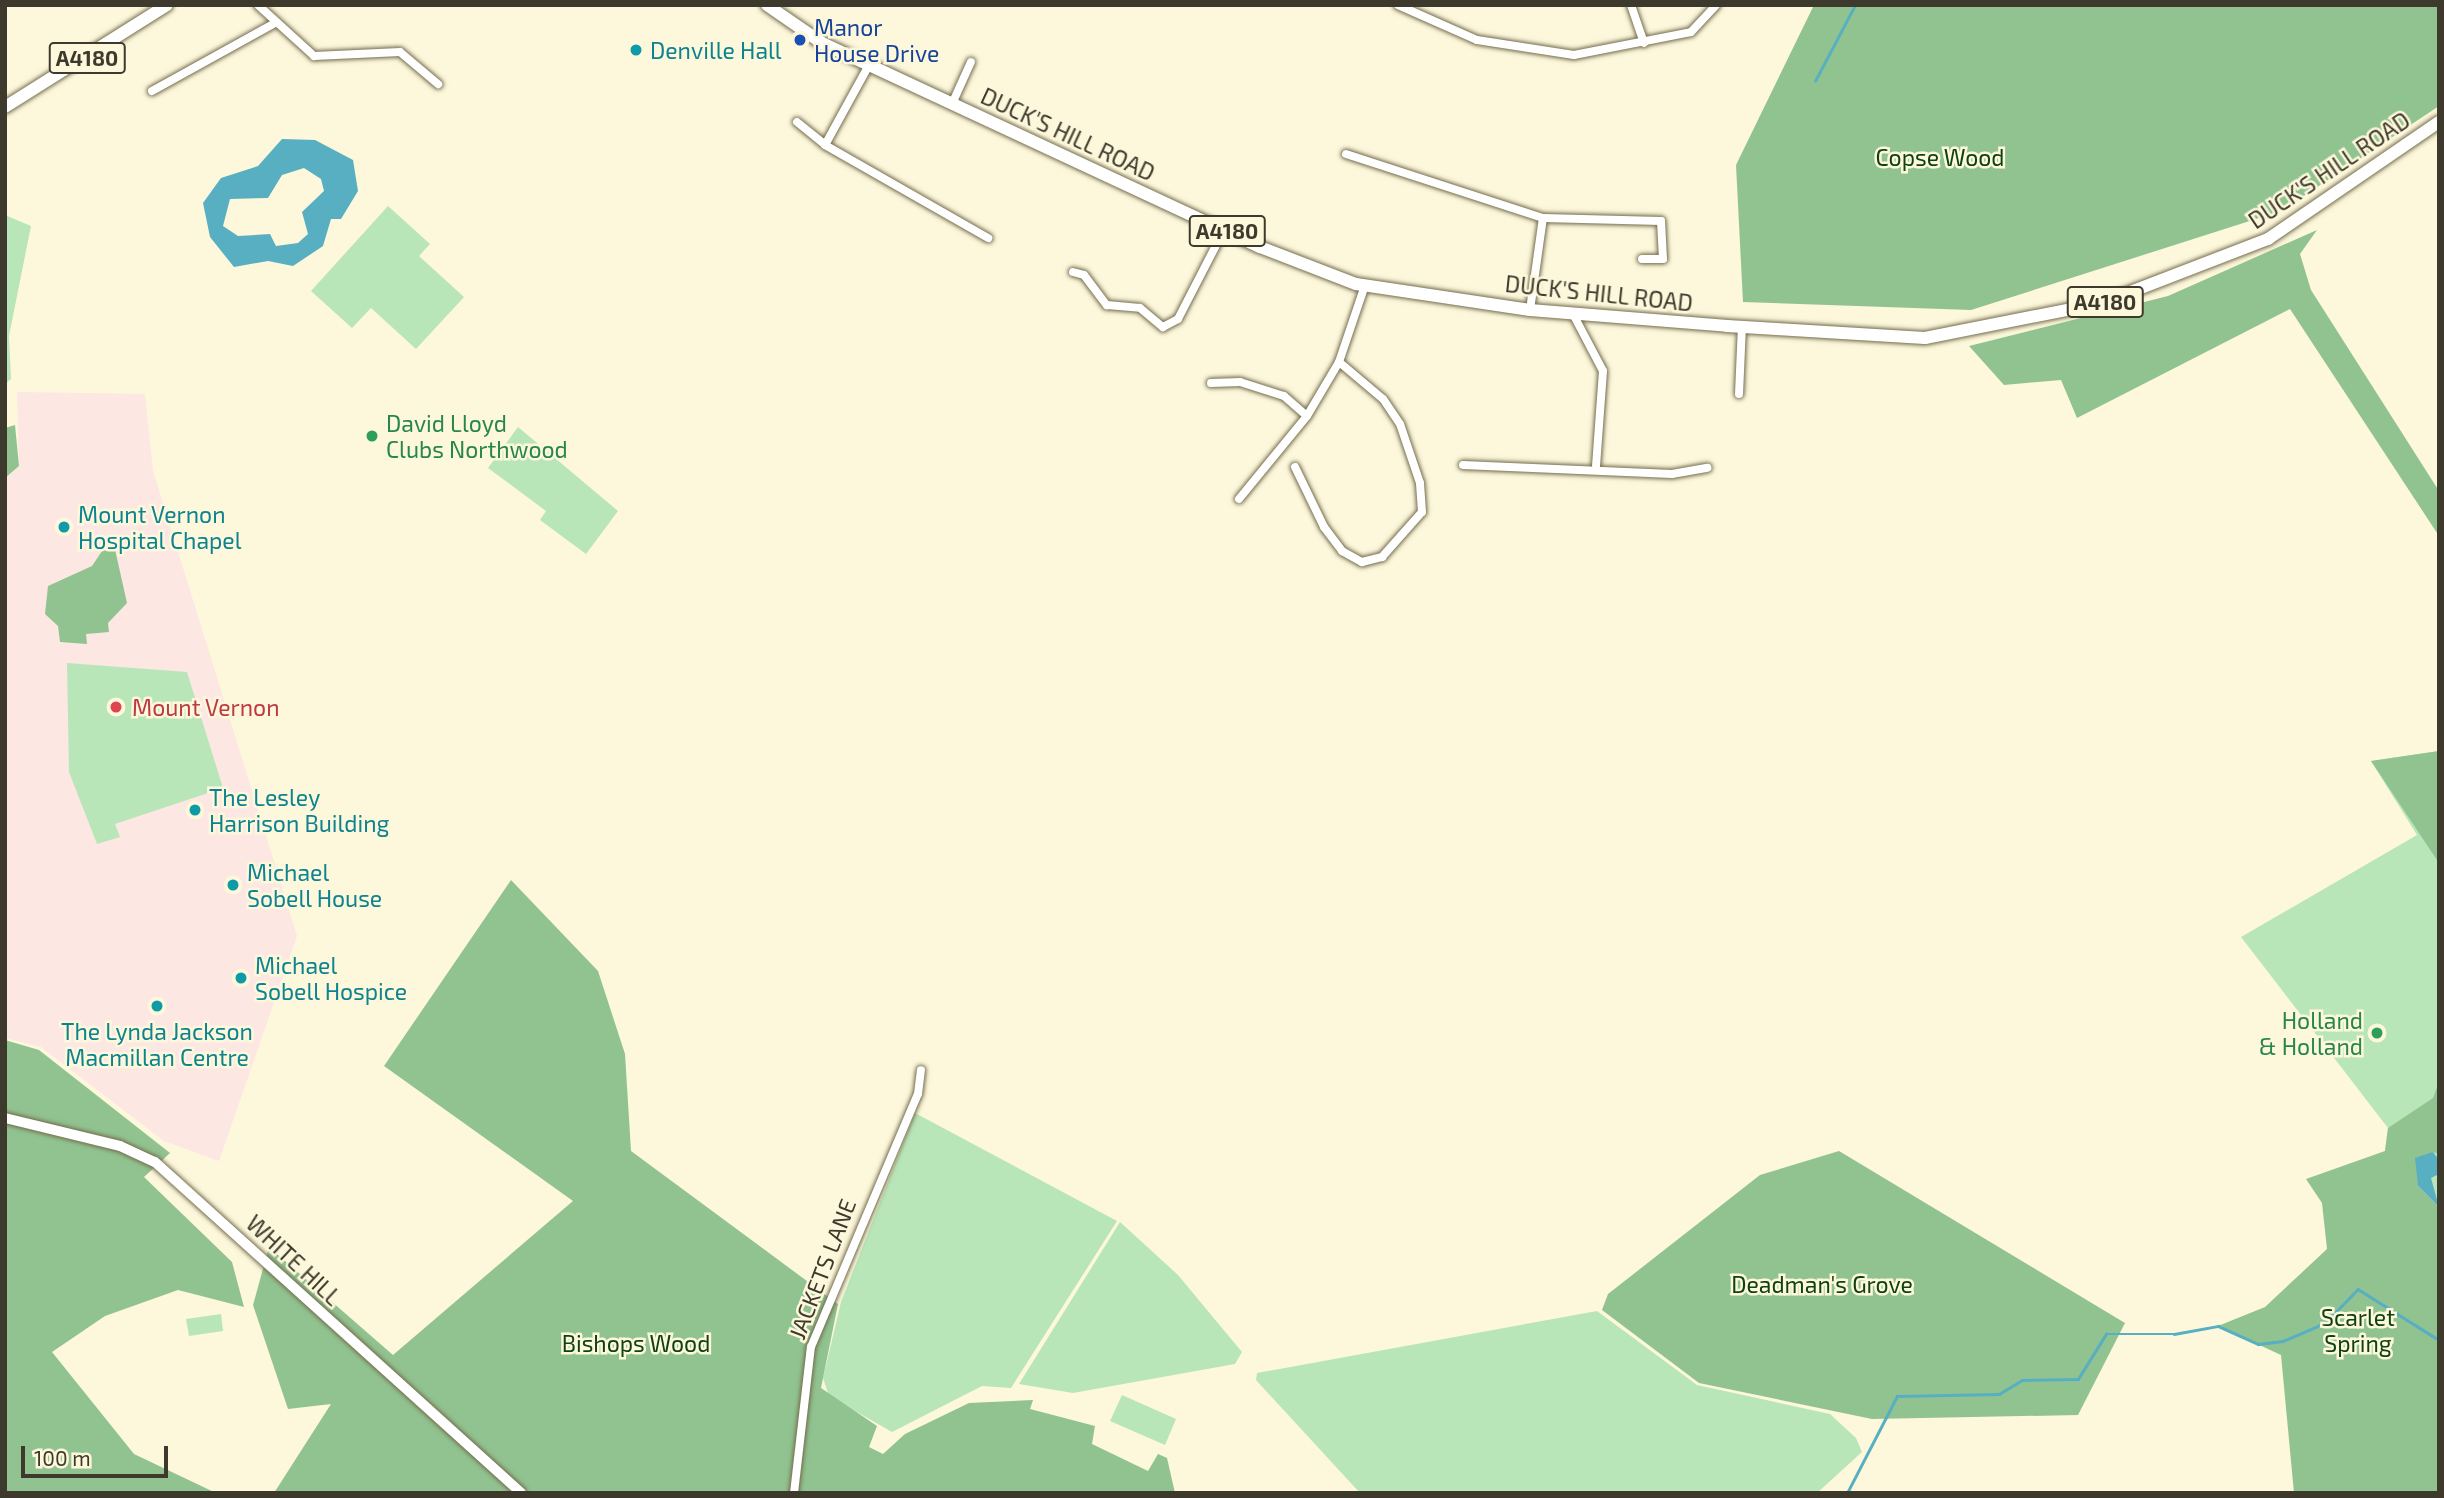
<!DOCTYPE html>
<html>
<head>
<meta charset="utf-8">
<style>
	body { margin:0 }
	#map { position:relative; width:2444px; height:1498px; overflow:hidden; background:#fdf7db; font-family:"Exo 2",sans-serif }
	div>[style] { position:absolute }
	.medical>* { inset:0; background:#fce7e3 }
	.green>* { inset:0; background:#b9e6b8 }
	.forest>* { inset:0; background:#91c390 }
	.water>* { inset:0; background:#57afc1 }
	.stream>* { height:2.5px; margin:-1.25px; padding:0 1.25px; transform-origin:1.25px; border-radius:1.25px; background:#57afc1 }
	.roads { filter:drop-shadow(0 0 2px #746d4e) drop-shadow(0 0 2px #746d4e) }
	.street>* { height:8px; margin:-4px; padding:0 4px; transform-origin:4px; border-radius:4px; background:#fff }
	.secondary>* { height:10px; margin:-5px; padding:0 5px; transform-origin:5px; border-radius:5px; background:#fff }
	.primary>* { height:12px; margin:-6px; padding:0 6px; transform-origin:6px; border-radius:6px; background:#fff }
	.dots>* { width:19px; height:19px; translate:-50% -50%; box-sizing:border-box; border:4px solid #fdf7db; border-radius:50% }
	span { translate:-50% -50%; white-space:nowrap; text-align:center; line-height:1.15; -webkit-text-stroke:5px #fdf7db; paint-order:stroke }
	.shield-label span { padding:2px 5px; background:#fdf7db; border:2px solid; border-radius:5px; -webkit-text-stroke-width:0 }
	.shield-label { font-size:21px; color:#3d392c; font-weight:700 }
	.transit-label { font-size:23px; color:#164399 }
	.left { translate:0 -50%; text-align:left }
	.culture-label { font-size:23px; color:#0d838f }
	.street-label { font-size:23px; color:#3d392c }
	.park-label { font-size:23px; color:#0d4212 }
	.leisure-label { font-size:23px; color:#27864d }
	.right { translate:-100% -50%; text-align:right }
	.health-label { font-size:23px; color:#be3a42 }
	.frame { position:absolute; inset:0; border:7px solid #3d392c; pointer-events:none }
	.scale { position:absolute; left:21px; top:1446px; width:147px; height:32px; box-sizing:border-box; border:4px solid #3d392c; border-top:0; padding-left:9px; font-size:21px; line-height:24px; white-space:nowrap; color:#3d392c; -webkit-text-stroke:5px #fdf7db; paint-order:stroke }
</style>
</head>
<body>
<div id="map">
	<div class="medical">
		<i style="clip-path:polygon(17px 392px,145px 394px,153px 471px,297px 936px,219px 1161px,164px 1141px,41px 1047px,5px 1038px,5px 478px,19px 466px)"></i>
	</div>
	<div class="green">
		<i style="clip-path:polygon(388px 206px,430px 244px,419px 256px,464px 297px,416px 349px,371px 308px,352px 328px,311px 291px)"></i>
		<i style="clip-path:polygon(5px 215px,31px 226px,9px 336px,11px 379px,5px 384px)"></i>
		<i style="clip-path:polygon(518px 427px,618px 511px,586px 554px,540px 520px,546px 511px,488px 468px)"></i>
		<i style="clip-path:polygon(67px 663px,187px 672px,223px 788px,115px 824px,120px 837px,97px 844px,69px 772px)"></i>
		<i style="clip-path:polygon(2439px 751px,2439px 1207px,2385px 1151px,2388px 1128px,2241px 937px,2417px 835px,2371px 761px)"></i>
		<i style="clip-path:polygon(915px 1113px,1117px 1221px,1011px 1388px,982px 1386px,892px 1432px,829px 1396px,823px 1378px,841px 1302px)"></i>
		<i style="clip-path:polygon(1120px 1222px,1178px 1275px,1217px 1322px,1242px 1352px,1235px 1364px,1073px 1393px,1019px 1384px)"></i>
		<i style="clip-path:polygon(1597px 1311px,1697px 1385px,1830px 1414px,1856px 1438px,1862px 1452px,1817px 1493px,1360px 1493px,1256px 1380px,1257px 1373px)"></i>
		<i style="clip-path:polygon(221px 1314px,223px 1331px,189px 1336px,186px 1319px)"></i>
		<i style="clip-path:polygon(1122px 1395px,1176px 1419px,1165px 1445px,1110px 1421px)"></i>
	</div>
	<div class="forest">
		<i style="clip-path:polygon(1814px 5px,2439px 5px,2439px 106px,2281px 211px,1971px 310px,1743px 302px,1736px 165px)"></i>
		<i style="clip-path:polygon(2317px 230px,2300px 254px,2311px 290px,2439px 491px,2439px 536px,2290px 309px,2077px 418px,2061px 380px,2004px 385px,1969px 346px,2168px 296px)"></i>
		<i style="clip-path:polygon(15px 425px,19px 466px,5px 478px,5px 428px)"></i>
		<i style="clip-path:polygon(112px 536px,127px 603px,108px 623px,109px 632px,86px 634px,87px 644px,60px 642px,58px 626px,45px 614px,48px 586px,92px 566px)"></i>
		<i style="clip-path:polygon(2439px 751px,2439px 863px,2371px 761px)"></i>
		<i style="clip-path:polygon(511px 880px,598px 971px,625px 1054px,631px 1151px,838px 1304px,821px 1388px,877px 1426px,869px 1447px,883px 1454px,905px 1434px,969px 1403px,1033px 1400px,1030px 1409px,1095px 1426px,1092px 1444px,1148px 1471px,1158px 1454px,1167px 1458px,1175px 1493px,274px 1493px,331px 1404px,288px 1409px,253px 1305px,269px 1247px,393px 1355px,573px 1201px,384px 1066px)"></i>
		<i style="clip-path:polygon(5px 1040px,39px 1050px,170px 1153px,144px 1177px,232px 1262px,244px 1307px,178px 1290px,105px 1316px,52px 1352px,134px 1454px,216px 1493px,5px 1493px)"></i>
		<i style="clip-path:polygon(2439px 1082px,2439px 1154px,2433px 1152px,2418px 1186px,2439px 1207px,2439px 1493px,2294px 1493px,2281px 1355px,2218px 1326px,2265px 1307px,2327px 1249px,2322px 1203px,2306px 1179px,2385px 1151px,2388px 1128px,2433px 1098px)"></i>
		<i style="clip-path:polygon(1839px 1151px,2125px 1323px,2078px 1415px,1872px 1419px,1699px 1383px,1602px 1310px,1608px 1294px,1760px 1175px)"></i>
	</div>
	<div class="water">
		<i style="clip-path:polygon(evenodd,282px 139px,315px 140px,353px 160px,358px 191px,341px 219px,331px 219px,323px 246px,293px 266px,268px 261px,234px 267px,210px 237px,203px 203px,221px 178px,258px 166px,282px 139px,304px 168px,321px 179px,324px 191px,302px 212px,308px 234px,298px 243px,276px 246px,270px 234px,238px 236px,223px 226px,230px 199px,268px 198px,282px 175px,304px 168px)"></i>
		<i style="clip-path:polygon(2433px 1152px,2439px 1160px,2439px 1174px,2431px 1178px,2439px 1207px,2418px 1186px,2415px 1158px)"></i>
	</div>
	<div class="stream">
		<i style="left:1815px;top:81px;width:86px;rotate:-62.2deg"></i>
		<i style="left:1847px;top:1493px;width:109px;rotate:-62.7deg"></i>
		<i style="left:1897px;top:1396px;width:102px;rotate:-1.1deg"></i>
		<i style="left:1999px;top:1394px;width:27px;rotate:-31deg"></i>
		<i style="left:2022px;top:1380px;width:56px;rotate:-1deg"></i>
		<i style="left:2078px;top:1379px;width:53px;rotate:-58.1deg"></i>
		<i style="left:2106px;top:1334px;width:68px"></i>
		<i style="left:2174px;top:1334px;width:45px;rotate:-10.3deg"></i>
		<i style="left:2218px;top:1326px;width:44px;rotate:24.2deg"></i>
		<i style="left:2258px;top:1344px;width:25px;rotate:-7deg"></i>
		<i style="left:2283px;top:1341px;width:46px;rotate:-23.2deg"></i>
		<i style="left:2325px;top:1323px;width:47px;rotate:-45.9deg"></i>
		<i style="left:2358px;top:1289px;width:96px;rotate:32.2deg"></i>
	</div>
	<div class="roads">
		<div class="street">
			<i style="left:258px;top:5px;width:76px;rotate:42.3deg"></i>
			<i style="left:314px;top:56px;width:86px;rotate:-2.7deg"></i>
			<i style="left:400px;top:52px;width:50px;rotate:40.1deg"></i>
			<i style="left:1398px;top:5px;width:86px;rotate:23.9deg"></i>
			<i style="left:1477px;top:40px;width:98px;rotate:8.8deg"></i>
			<i style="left:1574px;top:55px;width:119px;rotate:-11.1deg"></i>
			<i style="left:1691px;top:32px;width:37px;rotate:-47deg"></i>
			<i style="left:1631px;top:5px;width:40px;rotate:71.1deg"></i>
			<i style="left:152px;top:91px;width:141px;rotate:-28.9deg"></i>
			<i style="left:952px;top:104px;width:46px;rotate:-65.7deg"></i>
			<i style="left:797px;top:122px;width:36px;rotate:39deg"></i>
			<i style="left:825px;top:145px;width:188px;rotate:29.7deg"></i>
			<i style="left:825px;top:145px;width:91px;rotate:-61.2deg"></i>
			<i style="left:1346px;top:154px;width:207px;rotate:18deg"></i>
			<i style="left:1543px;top:218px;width:118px;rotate:1.5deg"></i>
			<i style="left:1661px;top:221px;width:38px;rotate:87deg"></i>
			<i style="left:1663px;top:259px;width:21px;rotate:180deg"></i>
			<i style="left:1073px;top:272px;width:11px;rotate:15deg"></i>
			<i style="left:1084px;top:275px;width:38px;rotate:53deg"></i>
			<i style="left:1107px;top:305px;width:33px;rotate:5deg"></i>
			<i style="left:1140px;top:308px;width:30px;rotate:40deg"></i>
			<i style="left:1163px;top:327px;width:17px;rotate:-28deg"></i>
			<i style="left:1178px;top:319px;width:100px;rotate:-62.7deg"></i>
			<i style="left:1530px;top:310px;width:93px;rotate:-82deg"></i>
			<i style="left:1573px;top:314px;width:64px;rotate:62.2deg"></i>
			<i style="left:1603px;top:371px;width:95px;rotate:94.2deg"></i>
			<i style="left:1211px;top:383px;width:29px;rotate:-2deg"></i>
			<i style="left:1240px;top:382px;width:46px;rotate:17.7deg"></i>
			<i style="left:1284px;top:396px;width:30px;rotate:41deg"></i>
			<i style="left:1739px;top:394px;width:68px;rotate:-87.5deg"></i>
			<i style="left:1463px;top:465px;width:209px;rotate:2.5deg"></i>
			<i style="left:1672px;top:474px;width:36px;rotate:-10deg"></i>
			<i style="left:1295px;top:467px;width:67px;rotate:64.2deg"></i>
			<i style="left:1324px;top:527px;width:30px;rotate:53deg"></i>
			<i style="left:1342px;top:551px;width:23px;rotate:29deg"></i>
			<i style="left:1362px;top:562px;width:21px;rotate:-14deg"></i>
			<i style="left:1382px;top:557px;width:60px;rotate:-48.4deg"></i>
			<i style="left:1422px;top:512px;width:29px;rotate:-94deg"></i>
			<i style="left:1420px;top:483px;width:62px;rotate:-108.7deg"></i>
			<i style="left:1400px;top:424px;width:30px;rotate:-124deg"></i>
			<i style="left:1383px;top:399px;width:57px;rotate:-139.9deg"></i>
			<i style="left:1239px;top:499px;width:107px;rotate:-50.7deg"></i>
			<i style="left:1307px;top:416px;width:63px;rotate:-59.3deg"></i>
			<i style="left:1339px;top:362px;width:81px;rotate:-71.3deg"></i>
			<i style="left:794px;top:1493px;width:147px;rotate:-83.4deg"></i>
			<i style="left:811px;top:1347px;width:275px;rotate:-67.1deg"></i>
			<i style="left:918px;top:1094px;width:24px;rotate:-83deg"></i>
		</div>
		<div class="secondary">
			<i style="left:5px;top:1118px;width:118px;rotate:13.7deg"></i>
			<i style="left:120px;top:1146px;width:38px;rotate:25deg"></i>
			<i style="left:155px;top:1162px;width:493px;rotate:42.1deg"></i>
		</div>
		<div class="primary">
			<i style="left:767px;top:5px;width:67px;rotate:34.6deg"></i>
			<i style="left:822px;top:43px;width:483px;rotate:25deg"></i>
			<i style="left:1260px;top:247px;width:103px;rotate:21.1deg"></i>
			<i style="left:1356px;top:284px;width:176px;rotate:8.5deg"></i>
			<i style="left:1530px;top:310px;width:198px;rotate:4.6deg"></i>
			<i style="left:1727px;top:326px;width:198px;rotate:3.5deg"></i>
			<i style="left:1925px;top:338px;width:180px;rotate:-11.2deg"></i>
			<i style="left:2102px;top:303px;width:178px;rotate:-21.1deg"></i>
			<i style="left:2268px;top:239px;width:207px;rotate:-34.4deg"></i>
			<i style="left:5px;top:107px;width:191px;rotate:-32.2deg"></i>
		</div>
	</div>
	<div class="dots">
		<i style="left:800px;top:40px;background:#1a4fb4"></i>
		<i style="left:636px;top:50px;background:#0f9aa8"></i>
		<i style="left:372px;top:436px;background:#2e9e5b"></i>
		<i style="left:64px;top:527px;background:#0f9aa8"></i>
		<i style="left:116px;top:707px;background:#e0444e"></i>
		<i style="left:195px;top:810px;background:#0f9aa8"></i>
		<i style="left:233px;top:885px;background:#0f9aa8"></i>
		<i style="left:241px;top:978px;background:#0f9aa8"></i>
		<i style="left:157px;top:1006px;background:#0f9aa8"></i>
		<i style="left:2377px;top:1033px;background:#2e9e5b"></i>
	</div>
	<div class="shield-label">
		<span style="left:87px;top:58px">A4180</span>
		<span style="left:1227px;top:231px">A4180</span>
		<span style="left:2105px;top:302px">A4180</span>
	</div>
	<div class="transit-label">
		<span class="left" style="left:814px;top:40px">Manor<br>House Drive</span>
	</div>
	<div class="culture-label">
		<span class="left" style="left:650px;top:50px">Denville Hall</span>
		<span class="left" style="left:78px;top:527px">Mount Vernon<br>Hospital Chapel</span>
		<span class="left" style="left:209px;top:810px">The Lesley<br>Harrison Building</span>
		<span class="left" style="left:247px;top:885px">Michael<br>Sobell House</span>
		<span class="left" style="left:255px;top:978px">Michael<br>Sobell Hospice</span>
		<span style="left:157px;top:1044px">The Lynda Jackson<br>Macmillan Centre</span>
	</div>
	<div class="street-label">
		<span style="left:1068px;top:134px;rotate:25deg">DUCK'S HILL ROAD</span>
		<span style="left:2329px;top:170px;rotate:-34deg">DUCK'S HILL ROAD</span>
		<span style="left:1599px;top:293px;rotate:6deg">DUCK'S HILL ROAD</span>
		<span style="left:294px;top:1260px;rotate:43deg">WHITE HILL</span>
		<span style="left:822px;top:1269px;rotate:-69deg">JACKETS LANE</span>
	</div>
	<div class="park-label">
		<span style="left:1940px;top:157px">Copse Wood</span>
		<span style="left:1822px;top:1284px">Deadman's Grove</span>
		<span style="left:2358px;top:1330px">Scarlet<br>Spring</span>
		<span style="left:636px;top:1343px">Bishops Wood</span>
	</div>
	<div class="leisure-label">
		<span class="left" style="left:386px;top:436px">David Lloyd<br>Clubs Northwood</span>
		<span class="right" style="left:2363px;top:1033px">Holland<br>&amp; Holland</span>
	</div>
	<div class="health-label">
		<span class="left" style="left:132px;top:707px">Mount Vernon</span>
	</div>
	<div class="frame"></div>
	<div class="scale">100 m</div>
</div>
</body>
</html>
